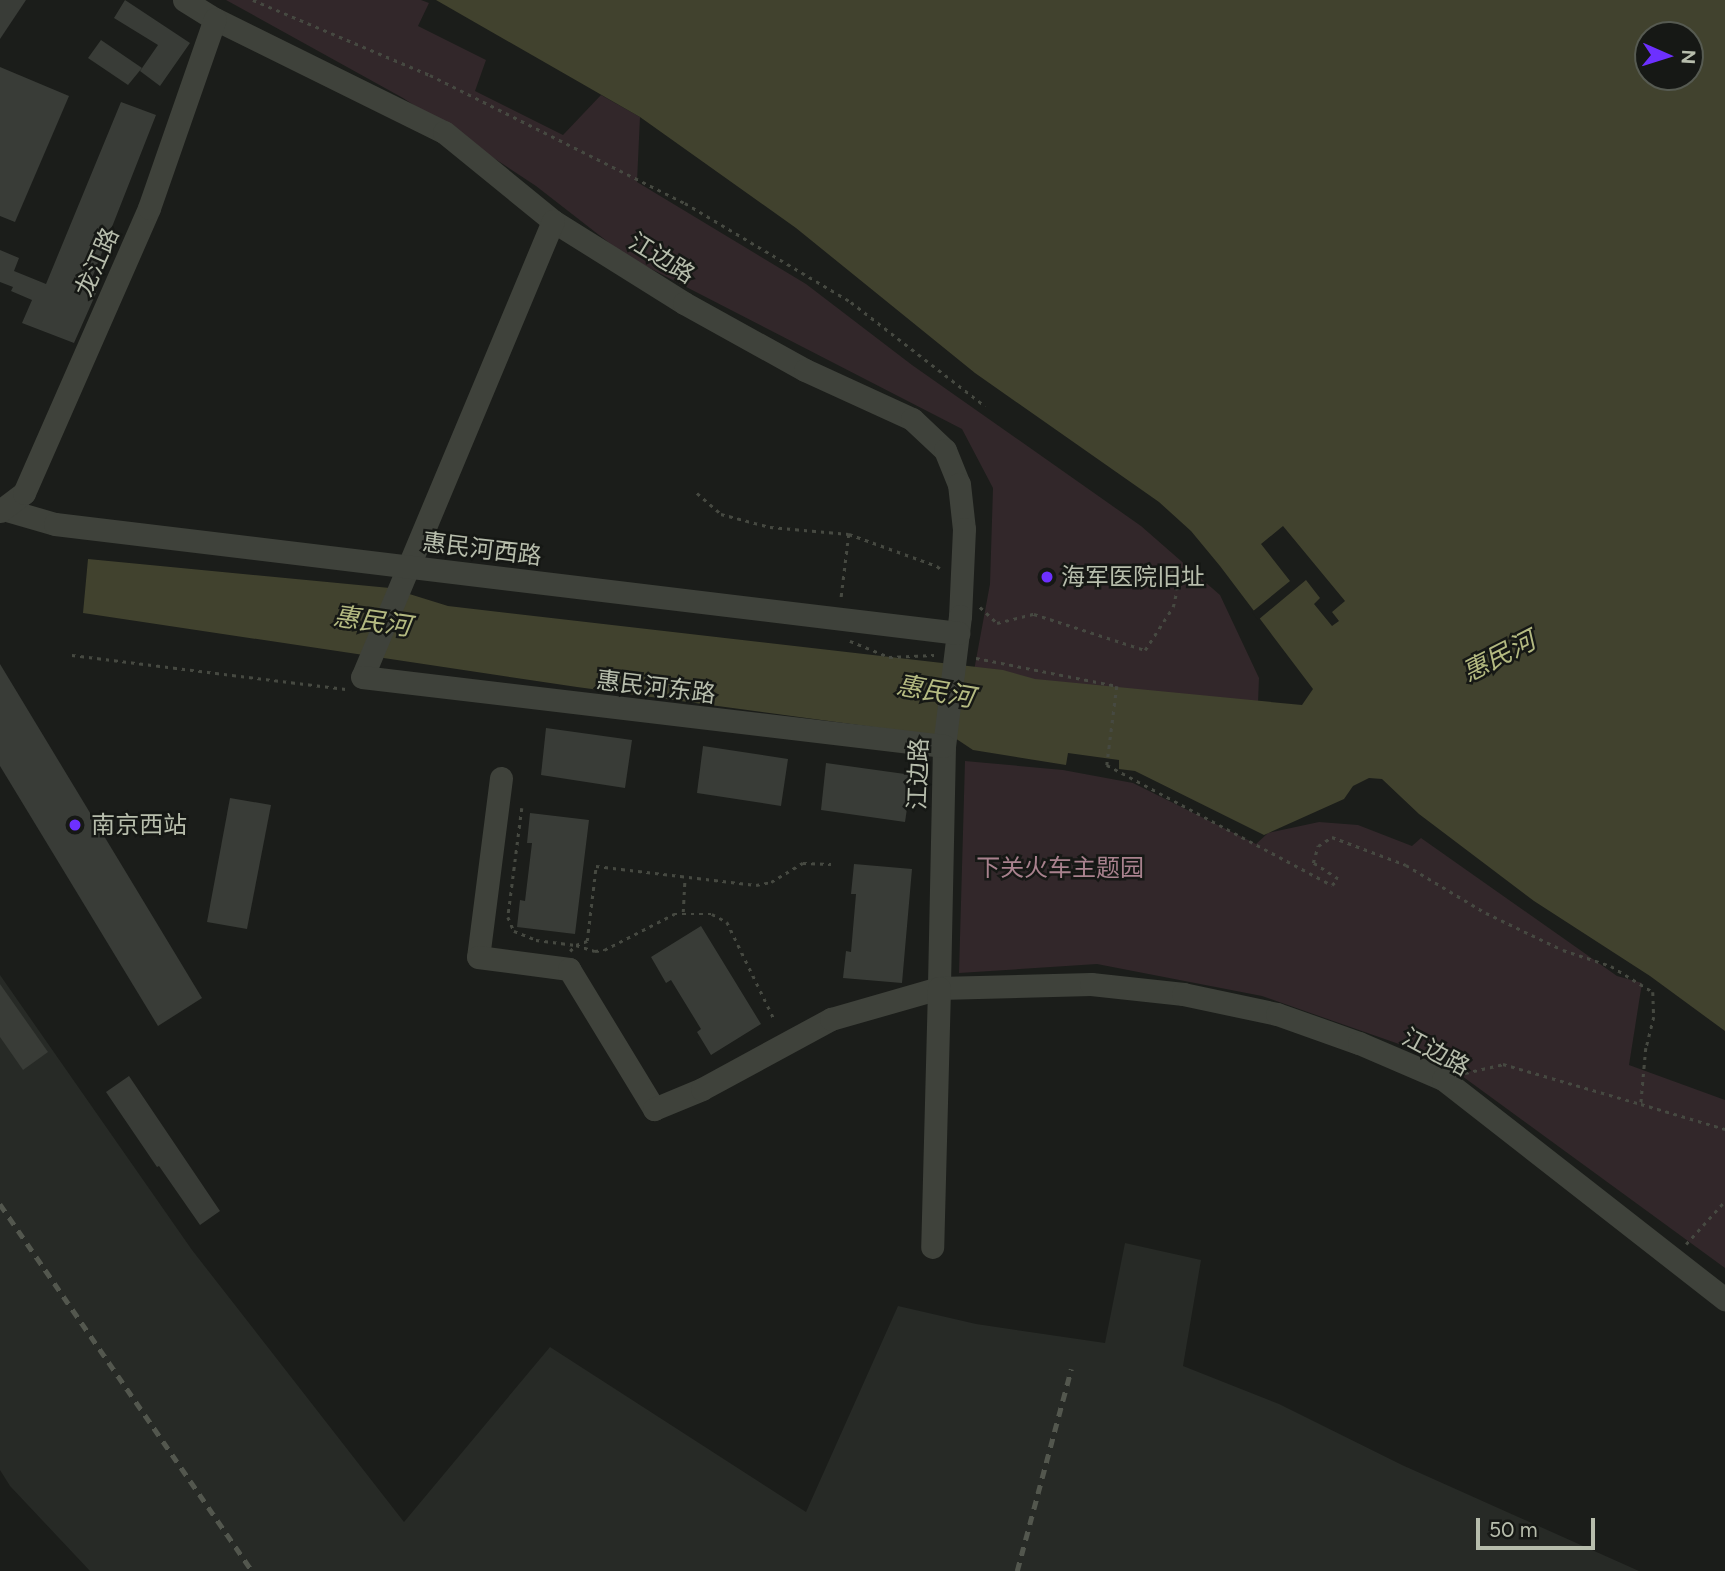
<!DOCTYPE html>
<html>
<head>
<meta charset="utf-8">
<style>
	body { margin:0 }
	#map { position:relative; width:1725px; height:1571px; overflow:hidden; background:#1b1d1a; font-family:Figtree,"Noto Sans SC",sans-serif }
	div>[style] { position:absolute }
	.built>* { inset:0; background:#272a26 }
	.green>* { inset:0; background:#32272a }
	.water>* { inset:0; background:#41422e }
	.pier>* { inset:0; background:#1b1d1a }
	.building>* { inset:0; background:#393c37 }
	.path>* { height:2.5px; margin-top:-1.25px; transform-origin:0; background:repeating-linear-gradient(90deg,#464941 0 3.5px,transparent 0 8.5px) }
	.minor>* { height:23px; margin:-11.5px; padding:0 11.5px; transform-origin:11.5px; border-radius:11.5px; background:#3f423b }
	.rail>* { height:4.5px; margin-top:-2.25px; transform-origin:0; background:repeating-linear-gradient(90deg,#53574e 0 9px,transparent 0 16px) }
	.dots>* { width:19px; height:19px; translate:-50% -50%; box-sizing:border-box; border:4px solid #161815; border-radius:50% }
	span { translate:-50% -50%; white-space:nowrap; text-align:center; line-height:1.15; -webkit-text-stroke:5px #161815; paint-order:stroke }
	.street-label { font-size:24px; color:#b7bdac }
	.poi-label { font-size:24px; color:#b7bdac }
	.left { translate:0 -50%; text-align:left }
	.park-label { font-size:24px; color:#a9828e }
	.water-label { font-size:26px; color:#b4ba81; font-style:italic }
	.north { position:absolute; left:1634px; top:21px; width:70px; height:70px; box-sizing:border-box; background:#161815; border:2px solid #565a51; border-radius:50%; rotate:93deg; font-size:19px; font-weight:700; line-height:28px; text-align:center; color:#b7bdac }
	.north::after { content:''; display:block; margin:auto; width:24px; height:32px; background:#6d30ff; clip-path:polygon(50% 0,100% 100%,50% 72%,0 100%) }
	.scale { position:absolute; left:1476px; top:1518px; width:119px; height:32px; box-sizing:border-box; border:4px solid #b7bdac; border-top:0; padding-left:9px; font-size:21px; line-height:24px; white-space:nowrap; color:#b7bdac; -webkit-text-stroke:5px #161815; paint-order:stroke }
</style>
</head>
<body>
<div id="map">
	<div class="built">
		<i style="clip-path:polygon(0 975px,192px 1250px,404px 1522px,550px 1347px,806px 1512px,898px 1306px,976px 1324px,1105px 1343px,1125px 1243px,1201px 1260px,1183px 1366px,1279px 1404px,1402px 1465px,1639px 1571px,90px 1571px,10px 1486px,0 1470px)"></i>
	</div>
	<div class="green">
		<i style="clip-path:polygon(226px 0,421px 0,429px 3px,418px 26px,486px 60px,475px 91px,563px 135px,601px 95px,640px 117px,637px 182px,806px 284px,912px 365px,1141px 526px,1220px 595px,1259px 678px,1258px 703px,973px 676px,990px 584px,993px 488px,962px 429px,626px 256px,536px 186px,403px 98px)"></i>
		<i style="clip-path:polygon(965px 761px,1063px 770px,1133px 783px,1256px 844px,1268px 833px,1319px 822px,1358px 825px,1412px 846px,1421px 838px,1617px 976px,1642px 983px,1629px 1065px,1725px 1100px,1725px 1268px,1436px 1057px,1262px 996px,1097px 964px,959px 973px)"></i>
	</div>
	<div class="water">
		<i style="clip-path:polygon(evenodd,436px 0,1725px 0,1725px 1031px,1650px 976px,1534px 901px,1419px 814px,1382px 779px,1369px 778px,1353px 786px,1344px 799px,1264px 835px,1135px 771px,1119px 769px,1119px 760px,1068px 753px,1066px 765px,973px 750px,955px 738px,577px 687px,83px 613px,88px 559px,390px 588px,448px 606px,1003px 670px,1035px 679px,1302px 705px,1313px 689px,1220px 566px,1191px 531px,1159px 502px,975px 373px,796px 228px,640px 117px,436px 0,1648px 35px,1690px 35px,1690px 77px,1648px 77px,1648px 35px)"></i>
	</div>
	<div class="pier">
		<i style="clip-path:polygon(1283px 526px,1345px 601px,1332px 612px,1339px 621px,1332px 626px,1314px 604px,1320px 598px,1306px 580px,1258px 620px,1252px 612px,1290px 581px,1261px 544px)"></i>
	</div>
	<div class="building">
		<i style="clip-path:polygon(0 0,26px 0,0 39px)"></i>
		<i style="clip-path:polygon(125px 0,190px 43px,160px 86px,140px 71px,158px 45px,114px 18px)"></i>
		<i style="clip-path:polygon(101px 40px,142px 68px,128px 85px,88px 58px)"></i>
		<i style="clip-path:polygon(0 67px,69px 96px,15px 222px,0 216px)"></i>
		<i style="clip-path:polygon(121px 102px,156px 115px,88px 288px,97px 291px,74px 343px,22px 323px,32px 300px,11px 291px,13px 287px,0 282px,0 250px,19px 258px,14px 271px,46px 284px)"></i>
		<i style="clip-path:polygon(0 664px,202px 998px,158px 1026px,0 766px)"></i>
		<i style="clip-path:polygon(546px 728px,632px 740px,625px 788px,541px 775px)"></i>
		<i style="clip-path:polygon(703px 746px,788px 759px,781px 806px,697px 793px)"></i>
		<i style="clip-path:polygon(826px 763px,912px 775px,905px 822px,821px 810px)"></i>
		<i style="clip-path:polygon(230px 798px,271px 805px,247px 929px,207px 922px)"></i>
		<i style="clip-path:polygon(530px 813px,589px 820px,575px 934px,517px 927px,520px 900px,525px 901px,532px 843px,527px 843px)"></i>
		<i style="clip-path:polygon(854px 864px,912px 869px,902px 983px,843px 978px,846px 951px,851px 952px,856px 894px,851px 894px)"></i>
		<i style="clip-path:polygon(701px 926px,761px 1024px,711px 1055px,697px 1032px,701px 1029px,671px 980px,666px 983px,651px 957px)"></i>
		<i style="clip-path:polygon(0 984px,48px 1052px,23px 1070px,0 1037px)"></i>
		<i style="clip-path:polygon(129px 1076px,220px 1211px,200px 1225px,159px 1166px,157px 1167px,106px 1092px)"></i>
	</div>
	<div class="path">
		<i style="left:253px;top:0;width:192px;rotate:23deg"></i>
		<i style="left:430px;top:75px;width:285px;rotate:26.7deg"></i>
		<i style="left:685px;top:203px;width:193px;rotate:30.8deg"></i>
		<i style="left:851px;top:302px;width:170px;rotate:37.8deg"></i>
		<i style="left:697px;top:493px;width:32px;rotate:41deg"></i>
		<i style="left:721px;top:514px;width:51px;rotate:14.9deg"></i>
		<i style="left:770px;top:527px;width:79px;rotate:5.1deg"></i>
		<i style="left:849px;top:534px;width:66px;rotate:96.9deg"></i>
		<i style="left:849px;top:534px;width:94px;rotate:20deg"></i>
		<i style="left:937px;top:566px;width:8px;rotate:40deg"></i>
		<i style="left:980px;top:607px;width:23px;rotate:43deg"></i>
		<i style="left:997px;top:623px;width:38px;rotate:-14deg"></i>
		<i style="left:1034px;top:614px;width:117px;rotate:18deg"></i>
		<i style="left:1145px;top:650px;width:51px;rotate:-56.9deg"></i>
		<i style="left:1173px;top:607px;width:17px;rotate:-77deg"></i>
		<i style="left:1177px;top:590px;width:25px;rotate:-106deg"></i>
		<i style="left:850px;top:641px;width:42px;rotate:22.3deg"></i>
		<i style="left:889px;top:657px;width:45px;rotate:-2.5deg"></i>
		<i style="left:72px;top:655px;width:276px;rotate:7.1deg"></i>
		<i style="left:976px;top:658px;width:144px;rotate:11.2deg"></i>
		<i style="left:1117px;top:686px;width:80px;rotate:97.2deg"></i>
		<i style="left:1107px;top:765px;width:255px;rotate:28.1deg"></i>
		<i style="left:1332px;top:885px;width:8px;rotate:-45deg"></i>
		<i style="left:1338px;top:879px;width:30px;rotate:-147deg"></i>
		<i style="left:1313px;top:863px;width:18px;rotate:-74deg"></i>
		<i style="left:1318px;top:846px;width:17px;rotate:-33deg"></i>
		<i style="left:1332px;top:837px;width:79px;rotate:20.7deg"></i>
		<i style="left:1406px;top:865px;width:93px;rotate:31deg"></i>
		<i style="left:1486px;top:913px;width:85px;rotate:25.7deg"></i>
		<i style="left:1563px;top:950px;width:51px;rotate:18.4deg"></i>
		<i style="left:1611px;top:966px;width:49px;rotate:31.8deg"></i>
		<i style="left:1653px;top:992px;width:25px;rotate:88deg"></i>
		<i style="left:1654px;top:1017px;width:32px;rotate:104deg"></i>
		<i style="left:1646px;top:1048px;width:56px;rotate:95.1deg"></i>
		<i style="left:1641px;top:1104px;width:88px;rotate:16.6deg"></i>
		<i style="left:522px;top:808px;width:110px;rotate:97.3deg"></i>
		<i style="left:508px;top:917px;width:15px;rotate:67deg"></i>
		<i style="left:514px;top:931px;width:24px;rotate:22deg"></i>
		<i style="left:536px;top:940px;width:40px;rotate:7.1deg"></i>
		<i style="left:576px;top:945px;width:12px;rotate:-20deg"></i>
		<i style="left:587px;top:941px;width:76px;rotate:-83.2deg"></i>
		<i style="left:596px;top:866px;width:161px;rotate:6.8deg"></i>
		<i style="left:756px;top:885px;width:15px;rotate:-11deg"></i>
		<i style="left:771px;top:882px;width:37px;rotate:-31deg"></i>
		<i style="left:803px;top:863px;width:28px;rotate:2deg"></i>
		<i style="left:683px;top:912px;width:34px;rotate:-87deg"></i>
		<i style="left:570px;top:951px;width:8px;rotate:-45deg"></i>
		<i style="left:576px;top:945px;width:20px;rotate:18deg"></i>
		<i style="left:595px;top:951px;width:9px;rotate:-6deg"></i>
		<i style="left:604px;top:950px;width:79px;rotate:-27.2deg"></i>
		<i style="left:674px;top:914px;width:38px"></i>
		<i style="left:712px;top:914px;width:17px;rotate:28deg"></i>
		<i style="left:727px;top:922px;width:110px;rotate:64.1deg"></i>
		<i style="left:1465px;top:1073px;width:39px;rotate:-13deg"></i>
		<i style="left:1503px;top:1064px;width:144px;rotate:16.2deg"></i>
		<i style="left:1686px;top:1244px;width:58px;rotate:-47.8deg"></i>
	</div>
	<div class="minor">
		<i style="left:184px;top:0;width:36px;rotate:32deg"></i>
		<i style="left:215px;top:19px;width:255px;rotate:26.3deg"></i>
		<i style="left:444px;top:132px;width:141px;rotate:39.2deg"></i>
		<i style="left:553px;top:221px;width:155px;rotate:32deg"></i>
		<i style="left:684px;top:303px;width:138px;rotate:29deg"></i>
		<i style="left:805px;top:370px;width:118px;rotate:24.6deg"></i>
		<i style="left:912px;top:419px;width:45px;rotate:43.2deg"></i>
		<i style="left:945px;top:450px;width:37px;rotate:68deg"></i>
		<i style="left:959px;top:484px;width:45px;rotate:83.7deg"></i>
		<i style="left:964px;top:529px;width:87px;rotate:92.6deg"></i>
		<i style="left:960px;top:616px;width:131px;rotate:97deg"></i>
		<i style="left:944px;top:746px;width:242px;rotate:91.2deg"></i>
		<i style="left:939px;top:988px;width:152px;rotate:-1.5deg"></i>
		<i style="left:1091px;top:984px;width:93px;rotate:6.2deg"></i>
		<i style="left:1183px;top:994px;width:96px;rotate:12deg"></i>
		<i style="left:1277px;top:1014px;width:87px;rotate:19.5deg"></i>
		<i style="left:1359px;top:1043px;width:91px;rotate:23.2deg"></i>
		<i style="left:1443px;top:1079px;width:358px;rotate:38deg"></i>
		<i style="left:553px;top:221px;width:494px;rotate:112.7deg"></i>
		<i style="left:362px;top:677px;width:586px;rotate:6.76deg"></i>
		<i style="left:3px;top:509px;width:54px;rotate:16.1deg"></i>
		<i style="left:55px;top:524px;width:910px;rotate:6.88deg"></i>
		<i style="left:0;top:511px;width:30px;rotate:-37deg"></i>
		<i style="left:24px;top:493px;width:311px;rotate:-66.3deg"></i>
		<i style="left:149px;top:208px;width:200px;rotate:-70.8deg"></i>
		<i style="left:501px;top:778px;width:180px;rotate:97.3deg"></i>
		<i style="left:478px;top:957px;width:92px;rotate:7.5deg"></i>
		<i style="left:569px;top:969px;width:164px;rotate:58.7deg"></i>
		<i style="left:654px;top:1109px;width:52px;rotate:-22.6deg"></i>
		<i style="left:702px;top:1089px;width:147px;rotate:-28.5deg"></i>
		<i style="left:831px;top:1019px;width:112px;rotate:-16deg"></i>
		<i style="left:939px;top:988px;width:259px;rotate:91.5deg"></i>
	</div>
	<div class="rail">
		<i style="left:0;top:1204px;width:445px;rotate:55.5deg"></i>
		<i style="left:1017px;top:1571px;width:209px;rotate:-75deg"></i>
	</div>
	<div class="dots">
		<i style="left:1047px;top:577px;background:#6d30ff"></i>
		<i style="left:75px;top:825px;background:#6d30ff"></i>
	</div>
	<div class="street-label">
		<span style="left:662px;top:258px;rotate:32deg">江边路</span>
		<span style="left:97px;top:262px;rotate:-66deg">龙江路</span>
		<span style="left:482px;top:549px;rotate:7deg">惠民河西路</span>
		<span style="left:656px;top:687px;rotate:7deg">惠民河东路</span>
		<span style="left:918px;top:774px;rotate:-88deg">江边路</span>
		<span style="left:1436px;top:1052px;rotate:28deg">江边路</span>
	</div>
	<div class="poi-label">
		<span class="left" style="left:1061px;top:577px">海军医院旧址</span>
		<span class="left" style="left:91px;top:825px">南京西站</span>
	</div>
	<div class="park-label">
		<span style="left:1060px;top:868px">下关火车主题园</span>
	</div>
	<div class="water-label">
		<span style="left:372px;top:622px;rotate:8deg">惠民河</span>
		<span style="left:1499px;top:657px;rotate:-27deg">惠民河</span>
		<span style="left:935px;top:692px;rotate:10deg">惠民河</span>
	</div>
	<div class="north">N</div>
	<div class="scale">50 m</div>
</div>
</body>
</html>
